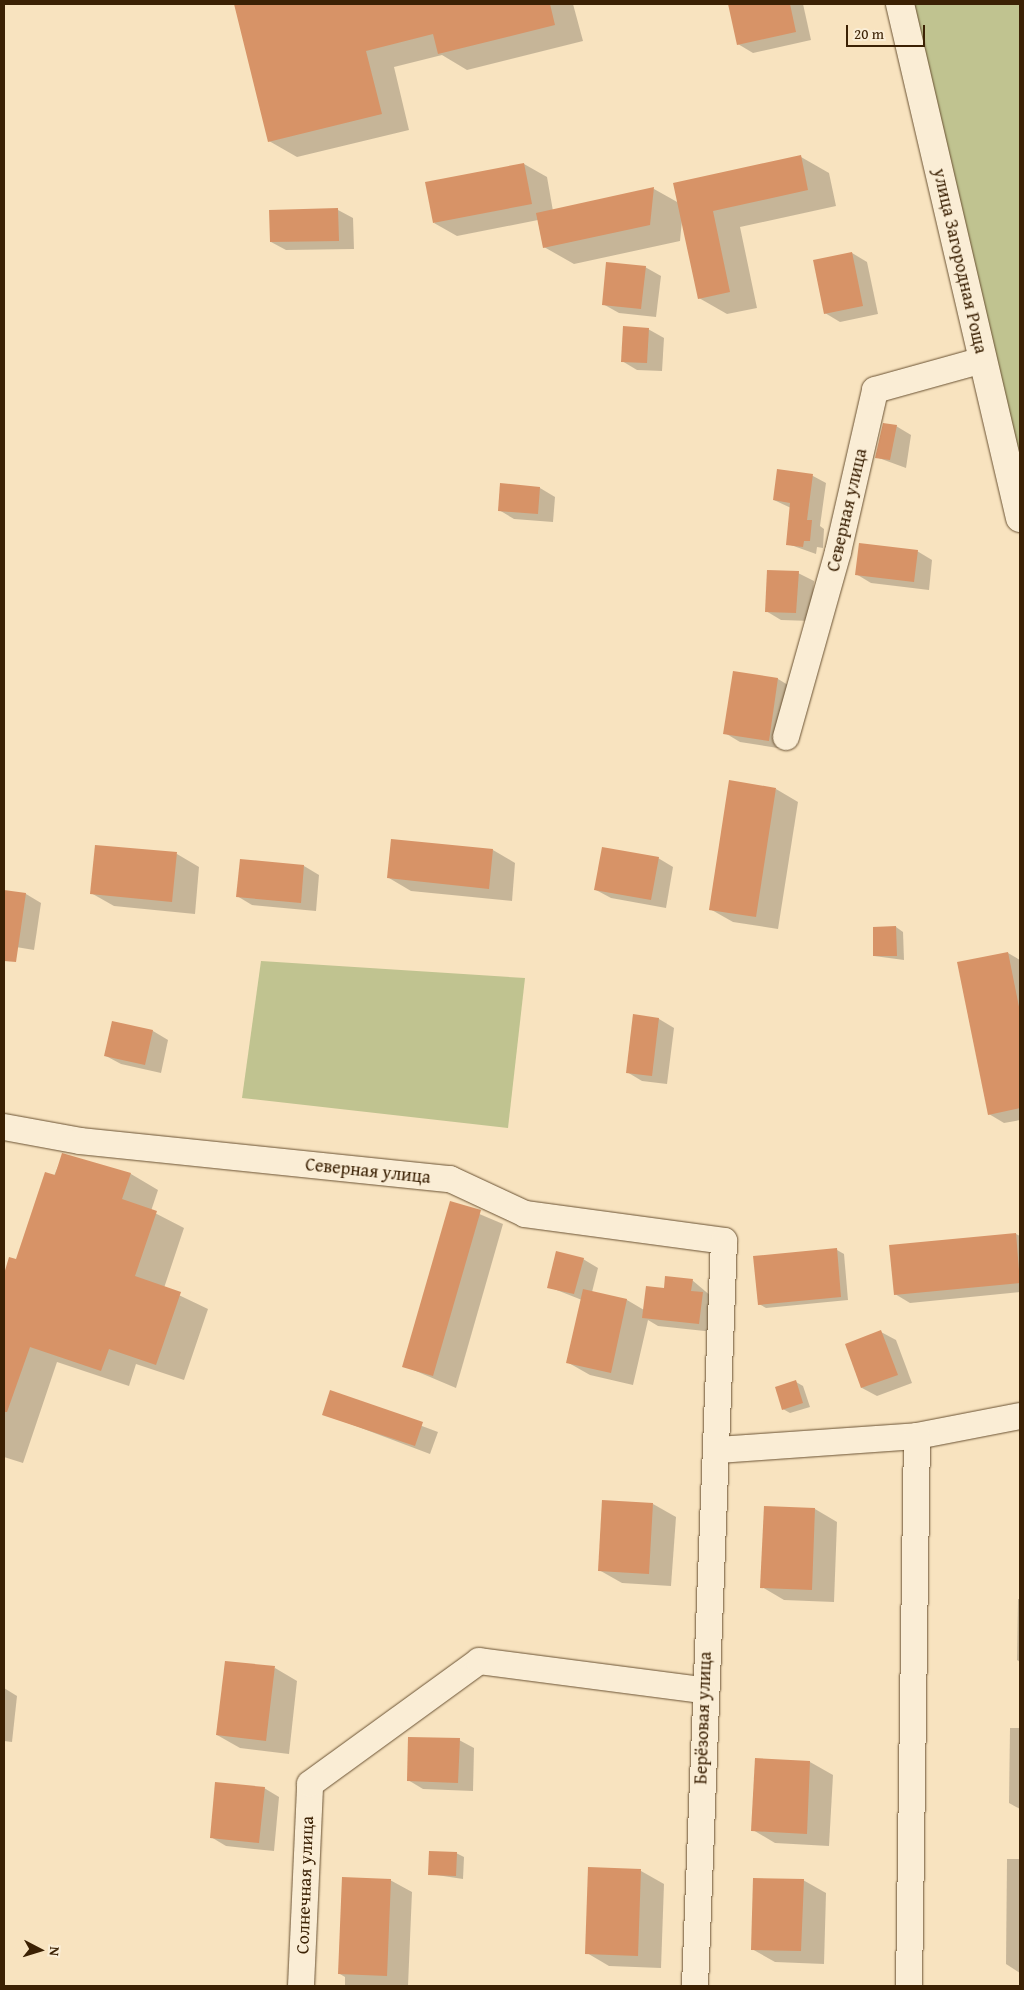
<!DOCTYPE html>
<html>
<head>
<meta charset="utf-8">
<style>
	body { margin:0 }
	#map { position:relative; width:1024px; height:1990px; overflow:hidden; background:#f8e3bf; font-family:"Gentium Book Plus",serif }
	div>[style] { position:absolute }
	.green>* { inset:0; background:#c0c390 }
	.shadow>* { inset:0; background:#0003 }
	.building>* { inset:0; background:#d79367 }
	.roads { filter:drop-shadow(0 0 1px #6a5233) drop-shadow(0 0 1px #6a5233) }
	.street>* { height:26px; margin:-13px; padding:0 13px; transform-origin:13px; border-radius:13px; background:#faedd5 }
	.secondary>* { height:28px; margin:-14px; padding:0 14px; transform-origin:14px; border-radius:14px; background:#faedd5 }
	span { translate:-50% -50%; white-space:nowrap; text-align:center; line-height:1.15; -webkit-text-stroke:4px #faedd5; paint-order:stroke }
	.street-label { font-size:18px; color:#3b2104 }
	.frame { position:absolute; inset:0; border:5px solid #3b2104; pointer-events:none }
	.north { position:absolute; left:15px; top:1925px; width:50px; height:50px; -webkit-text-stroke:4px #faedd5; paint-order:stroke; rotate:95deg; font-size:14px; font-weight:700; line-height:20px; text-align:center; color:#3b2104 }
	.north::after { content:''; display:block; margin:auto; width:18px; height:22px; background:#3b2104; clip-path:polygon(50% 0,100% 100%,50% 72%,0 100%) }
	.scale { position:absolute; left:846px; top:25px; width:79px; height:22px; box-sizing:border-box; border:2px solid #3b2104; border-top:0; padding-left:6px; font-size:15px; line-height:18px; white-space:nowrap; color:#3b2104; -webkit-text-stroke:4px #faedd5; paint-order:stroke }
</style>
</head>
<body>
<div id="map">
	<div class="green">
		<i style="clip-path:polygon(901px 4px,1020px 4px,1020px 495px)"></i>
		<i style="clip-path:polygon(261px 961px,525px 978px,508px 1128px,242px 1098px)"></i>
	</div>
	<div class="shadow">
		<i style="clip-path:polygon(235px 4px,573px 4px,583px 41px,467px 70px,442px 55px,394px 67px,409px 130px,297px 157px,269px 141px)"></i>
		<i style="clip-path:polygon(729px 4px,803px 4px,811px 40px,753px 53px,738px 44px)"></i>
		<i style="clip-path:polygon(801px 157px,829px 173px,836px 206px,740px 227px,757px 308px,727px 314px,699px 298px,682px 220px,680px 241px,574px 264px,544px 247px,538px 220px,457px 236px,434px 223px,524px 164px,547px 177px,553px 211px,654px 189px,679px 203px)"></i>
		<i style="clip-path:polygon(338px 210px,353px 218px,354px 249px,286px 250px,271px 242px)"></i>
		<i style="clip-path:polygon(852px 253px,867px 262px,878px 314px,840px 322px,825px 313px)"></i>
		<i style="clip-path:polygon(645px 267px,661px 276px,656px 317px,619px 313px,603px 304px)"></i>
		<i style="clip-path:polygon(648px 329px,664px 338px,662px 371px,637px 370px,622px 361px)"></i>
		<i style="clip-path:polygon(896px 426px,911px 435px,906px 468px,876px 457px)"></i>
		<i style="clip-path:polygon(778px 470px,813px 476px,826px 483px,820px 526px,824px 529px,823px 548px,817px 547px,816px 554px,788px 544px,791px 508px,774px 500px)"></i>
		<i style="clip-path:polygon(540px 488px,555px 497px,553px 522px,514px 519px,499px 510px)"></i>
		<i style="clip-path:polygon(917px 551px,932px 560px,929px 590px,871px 583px,856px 574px)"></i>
		<i style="clip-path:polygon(798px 573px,814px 581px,811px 621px,781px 620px,766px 611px)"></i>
		<i style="clip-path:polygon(734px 672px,778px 679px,793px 688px,784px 749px,740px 742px,725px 733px)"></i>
		<i style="clip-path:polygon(776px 789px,798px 802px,778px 929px,733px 922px,710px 909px)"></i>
		<i style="clip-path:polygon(493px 850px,515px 863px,512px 901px,411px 891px,389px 878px)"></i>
		<i style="clip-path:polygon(177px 854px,199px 867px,195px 914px,114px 906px,91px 893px)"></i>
		<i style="clip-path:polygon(658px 858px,673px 867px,666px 908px,611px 898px,596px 890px)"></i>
		<i style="clip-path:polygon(241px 860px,304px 866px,319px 875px,316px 911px,252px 905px,237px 896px)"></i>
		<i style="clip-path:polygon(4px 891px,26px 894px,41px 903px,34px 950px,4px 945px)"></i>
		<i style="clip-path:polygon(896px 927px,903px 932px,904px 960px,874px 956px)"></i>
		<i style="clip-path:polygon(1008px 953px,1020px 960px,1020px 1120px,1004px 1123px,989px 1114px)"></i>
		<i style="clip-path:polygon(634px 1016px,659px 1019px,674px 1028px,667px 1084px,642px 1081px,627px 1072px)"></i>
		<i style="clip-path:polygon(113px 1022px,153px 1031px,168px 1040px,161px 1073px,121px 1064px,106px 1056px)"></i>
		<i style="clip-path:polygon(63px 1155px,131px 1174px,158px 1190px,151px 1211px,184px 1228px,164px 1288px,208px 1309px,184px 1380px,136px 1364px,129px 1386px,57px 1362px,23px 1463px,4px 1457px,4px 1277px,10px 1259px,17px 1261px)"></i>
		<i style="clip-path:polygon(451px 1202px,503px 1224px,456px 1388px,404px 1366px)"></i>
		<i style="clip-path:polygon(1016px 1234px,1020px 1236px,1020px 1292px,910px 1303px,895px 1294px)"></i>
		<i style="clip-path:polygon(837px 1250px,844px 1254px,848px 1300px,766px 1308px,759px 1304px)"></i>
		<i style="clip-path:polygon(583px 1259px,598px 1268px,592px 1292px,627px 1300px,644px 1310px,665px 1290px,692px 1280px,718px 1302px,714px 1332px,658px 1326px,648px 1320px,633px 1385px,590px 1375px,567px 1362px,582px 1300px,549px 1287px)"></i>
		<i style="clip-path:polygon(881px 1332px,896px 1340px,912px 1383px,877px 1396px,862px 1388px)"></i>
		<i style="clip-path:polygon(796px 1382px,803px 1386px,810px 1407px,790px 1413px,783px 1409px)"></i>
		<i style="clip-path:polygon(331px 1392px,438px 1432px,430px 1454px,324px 1414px)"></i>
		<i style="clip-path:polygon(653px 1504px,676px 1517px,671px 1586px,622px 1583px,599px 1570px)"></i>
		<i style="clip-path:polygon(815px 1509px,837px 1522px,834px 1602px,784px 1600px,762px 1587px)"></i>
		<i style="clip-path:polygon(1018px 1599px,1020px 1599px,1020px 1662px,1017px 1660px)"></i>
		<i style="clip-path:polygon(275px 1668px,297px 1681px,289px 1754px,240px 1748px,217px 1735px)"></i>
		<i style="clip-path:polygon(4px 1688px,17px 1696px,12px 1742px,4px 1741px)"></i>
		<i style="clip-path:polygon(1010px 1728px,1020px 1728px,1020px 1809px,1009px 1803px)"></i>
		<i style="clip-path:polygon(459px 1740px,474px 1748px,473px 1791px,423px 1789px,408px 1780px)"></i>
		<i style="clip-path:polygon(756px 1759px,810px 1762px,833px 1775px,829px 1846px,775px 1843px,753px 1830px)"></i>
		<i style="clip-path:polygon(264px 1788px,279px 1797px,274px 1851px,226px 1846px,211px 1837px)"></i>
		<i style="clip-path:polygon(456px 1853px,464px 1857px,463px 1879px,430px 1874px)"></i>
		<i style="clip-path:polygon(1007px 1859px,1020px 1859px,1020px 1973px,1006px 1964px)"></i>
		<i style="clip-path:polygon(589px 1869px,641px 1871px,664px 1884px,661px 1968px,609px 1966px,587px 1953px)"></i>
		<i style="clip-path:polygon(390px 1880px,412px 1892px,408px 1986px,345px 1986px,345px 1977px,340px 1974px)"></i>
		<i style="clip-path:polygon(803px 1880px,826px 1893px,824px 1964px,775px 1962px,752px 1949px)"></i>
	</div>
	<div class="building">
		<i style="clip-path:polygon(234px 4px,550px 4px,555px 25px,438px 54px,433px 34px,366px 51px,382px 114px,268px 142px)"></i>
		<i style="clip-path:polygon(728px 4px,790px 4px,796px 32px,737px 45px)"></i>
		<i style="clip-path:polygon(801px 155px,808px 190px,713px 211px,730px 292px,698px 299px,673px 183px)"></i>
		<i style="clip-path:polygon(524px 163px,532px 204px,433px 223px,425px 182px)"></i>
		<i style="clip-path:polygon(654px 187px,650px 225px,543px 248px,536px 213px)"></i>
		<i style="clip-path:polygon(338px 208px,339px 241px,270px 242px,269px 210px)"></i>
		<i style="clip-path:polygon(852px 252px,863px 306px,824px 314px,813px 260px)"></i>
		<i style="clip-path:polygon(606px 262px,646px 266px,641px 309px,602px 305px)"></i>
		<i style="clip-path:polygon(623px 326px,649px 328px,647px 363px,621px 362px)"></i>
		<i style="clip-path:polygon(883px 423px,897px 425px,890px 460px,875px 458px)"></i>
		<i style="clip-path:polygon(777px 469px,813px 474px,807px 520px,812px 520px,810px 541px,804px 541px,803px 547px,786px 545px,790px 503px,773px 500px)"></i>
		<i style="clip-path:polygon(500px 483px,540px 487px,538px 514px,498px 511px)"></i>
		<i style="clip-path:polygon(859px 543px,918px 550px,914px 582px,855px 575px)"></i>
		<i style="clip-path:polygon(767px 570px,799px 571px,796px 613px,765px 612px)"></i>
		<i style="clip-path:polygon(733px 671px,778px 678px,769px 741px,723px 734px)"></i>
		<i style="clip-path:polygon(729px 780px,776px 788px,756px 917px,709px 910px)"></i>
		<i style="clip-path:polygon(391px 839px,493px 849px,489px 889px,387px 878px)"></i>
		<i style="clip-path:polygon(95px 845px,177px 852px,172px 902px,90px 894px)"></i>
		<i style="clip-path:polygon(602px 847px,659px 857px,651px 900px,594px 890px)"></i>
		<i style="clip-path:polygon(240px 859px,304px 865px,301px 903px,236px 897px)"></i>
		<i style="clip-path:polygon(4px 890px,26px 893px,16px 962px,4px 961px)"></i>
		<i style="clip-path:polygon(896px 926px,897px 956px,873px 956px,873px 927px)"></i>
		<i style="clip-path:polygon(1008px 952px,1020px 1012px,1020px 1108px,988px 1115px,957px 962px)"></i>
		<i style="clip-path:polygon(633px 1014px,659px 1018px,652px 1076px,626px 1073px)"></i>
		<i style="clip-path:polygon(112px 1021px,153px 1030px,145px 1065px,104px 1056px)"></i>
		<i style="clip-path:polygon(62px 1153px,131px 1173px,122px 1199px,157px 1211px,135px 1276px,181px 1292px,156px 1365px,109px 1349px,101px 1371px,30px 1347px,7px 1412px,4px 1412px,4px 1274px,9px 1257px,16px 1259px,45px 1172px,55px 1175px)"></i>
		<i style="clip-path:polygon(450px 1201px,481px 1210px,433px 1376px,402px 1367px)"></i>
		<i style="clip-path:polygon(1016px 1233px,1020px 1283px,894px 1295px,889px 1245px)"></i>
		<i style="clip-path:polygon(837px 1248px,841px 1297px,758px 1305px,753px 1256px)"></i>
		<i style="clip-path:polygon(556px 1251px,584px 1258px,574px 1294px,547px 1288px)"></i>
		<i style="clip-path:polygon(665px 1276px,693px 1279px,691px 1291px,703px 1292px,699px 1324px,642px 1318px,646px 1286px,664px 1288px)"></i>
		<i style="clip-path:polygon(583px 1289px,627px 1299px,611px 1373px,566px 1363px)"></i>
		<i style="clip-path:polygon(881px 1330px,898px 1375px,861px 1388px,845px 1344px)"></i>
		<i style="clip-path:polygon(796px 1380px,803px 1403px,782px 1410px,775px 1387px)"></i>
		<i style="clip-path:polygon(330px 1390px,423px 1422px,415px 1446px,322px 1415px)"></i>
		<i style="clip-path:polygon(602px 1500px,653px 1503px,649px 1574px,598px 1571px)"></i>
		<i style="clip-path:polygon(764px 1506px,815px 1508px,812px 1590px,760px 1588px)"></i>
		<i style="clip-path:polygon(225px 1661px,275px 1666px,266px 1741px,216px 1735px)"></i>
		<i style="clip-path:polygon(408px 1737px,460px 1738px,458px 1783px,407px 1781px)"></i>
		<i style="clip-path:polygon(755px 1758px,810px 1761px,807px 1834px,751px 1831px)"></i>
		<i style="clip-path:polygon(215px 1782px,265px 1787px,259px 1843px,210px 1838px)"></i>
		<i style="clip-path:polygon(429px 1851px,457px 1852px,456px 1876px,428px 1875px)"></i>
		<i style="clip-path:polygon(588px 1867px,641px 1869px,638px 1956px,585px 1954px)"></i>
		<i style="clip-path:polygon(342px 1877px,391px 1879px,387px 1976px,338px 1974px)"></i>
		<i style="clip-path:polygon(753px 1878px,804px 1879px,801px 1951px,751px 1950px)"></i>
	</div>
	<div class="roads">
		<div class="street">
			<i style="left:786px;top:737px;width:192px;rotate:-74.3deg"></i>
			<i style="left:838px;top:552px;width:166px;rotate:-77.1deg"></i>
			<i style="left:875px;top:390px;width:112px;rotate:-15.5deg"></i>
			<i style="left:4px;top:1127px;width:77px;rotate:10.4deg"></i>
			<i style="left:80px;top:1141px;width:372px;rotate:5.9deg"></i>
			<i style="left:450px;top:1179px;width:83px;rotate:25deg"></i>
			<i style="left:525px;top:1214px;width:201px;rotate:7.7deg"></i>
			<i style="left:724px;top:1241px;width:746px;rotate:92.23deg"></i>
			<i style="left:718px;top:1450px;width:199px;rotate:-4deg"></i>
			<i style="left:917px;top:1436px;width:105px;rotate:-11deg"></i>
			<i style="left:301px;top:1986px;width:202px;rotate:-87.4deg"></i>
			<i style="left:310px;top:1784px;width:209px;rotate:-36deg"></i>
			<i style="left:479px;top:1661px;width:226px;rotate:7.4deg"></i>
			<i style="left:909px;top:1986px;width:550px;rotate:-89.17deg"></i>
		</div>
		<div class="secondary">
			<i style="left:900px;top:4px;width:528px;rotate:76.86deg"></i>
		</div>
	</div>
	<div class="street-label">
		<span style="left:960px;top:261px;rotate:77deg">улица Загородная Роща</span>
		<span style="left:847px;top:510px;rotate:-77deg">Северная улица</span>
		<span style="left:368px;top:1171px;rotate:6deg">Северная улица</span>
		<span style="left:703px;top:1718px;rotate:-88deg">Берёзовая улица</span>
		<span style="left:305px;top:1885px;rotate:-88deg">Солнечная улица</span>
	</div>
	<div class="frame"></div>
	<div class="north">N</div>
	<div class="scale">20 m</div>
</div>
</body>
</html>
